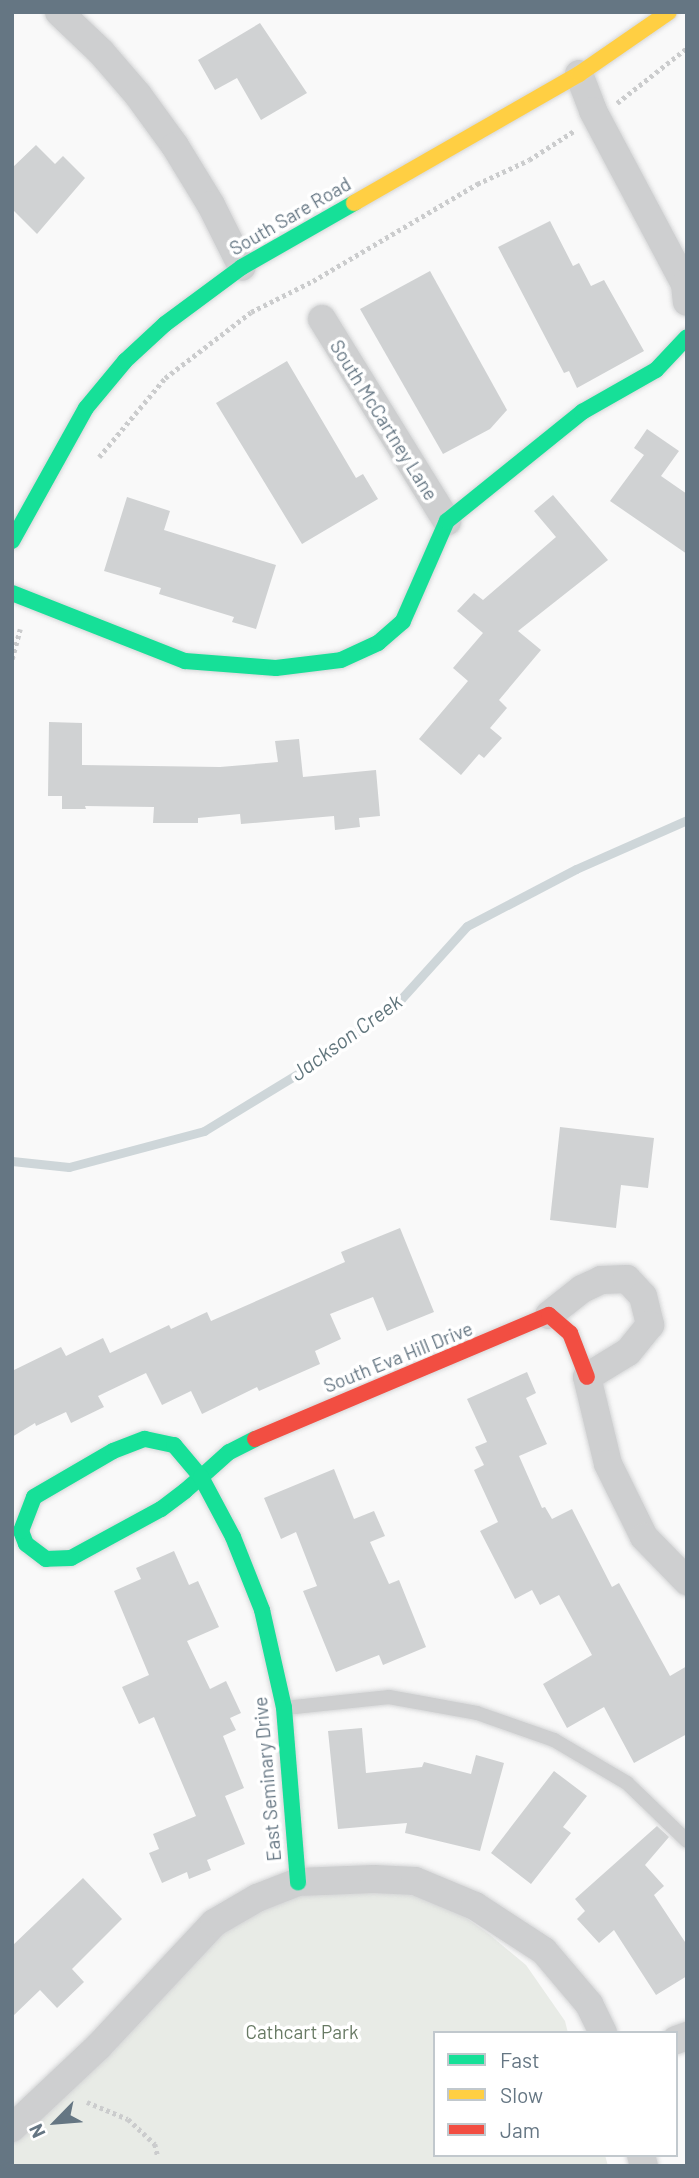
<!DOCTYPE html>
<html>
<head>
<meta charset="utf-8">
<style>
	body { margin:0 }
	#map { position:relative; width:699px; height:2178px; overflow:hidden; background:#f9f9f9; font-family:Barlow,sans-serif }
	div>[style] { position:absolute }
	.green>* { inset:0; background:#e8ebe6 }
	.stream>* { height:9px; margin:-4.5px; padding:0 4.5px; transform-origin:4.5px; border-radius:4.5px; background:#ced6d9 }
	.building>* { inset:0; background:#d0d2d3 }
	.path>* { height:4.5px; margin-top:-2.25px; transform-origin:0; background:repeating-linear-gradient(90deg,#cbcccd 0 3.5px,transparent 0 7px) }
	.roads { filter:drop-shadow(0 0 2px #d5d6d7) drop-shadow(0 0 2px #d5d6d7) }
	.lane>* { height:14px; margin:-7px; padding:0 7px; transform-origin:7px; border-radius:7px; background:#cecfd0 }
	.street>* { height:28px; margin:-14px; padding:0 14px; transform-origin:14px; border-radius:14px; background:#cecfd0 }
	.fast>* { height:16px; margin:-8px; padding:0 8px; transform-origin:8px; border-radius:8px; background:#16e098 }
	.slow>* { height:16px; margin:-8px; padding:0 8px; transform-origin:8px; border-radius:8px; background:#ffcf43 }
	.jam>* { height:16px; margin:-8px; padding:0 8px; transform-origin:8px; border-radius:8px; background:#f24e42 }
	span { translate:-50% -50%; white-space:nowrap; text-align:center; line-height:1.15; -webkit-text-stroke:7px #fff; paint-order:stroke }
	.street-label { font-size:19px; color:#657683 }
	.park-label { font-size:19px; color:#687a64 }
	.water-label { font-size:21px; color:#60757c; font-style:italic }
	.frame { position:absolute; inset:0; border:14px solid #657683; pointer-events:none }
	.legend { position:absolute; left:433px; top:2031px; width:245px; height:126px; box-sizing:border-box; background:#fff; border:2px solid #c1c8cd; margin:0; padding:9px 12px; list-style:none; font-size:21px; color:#657683 }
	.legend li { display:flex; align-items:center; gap:14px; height:35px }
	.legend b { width:35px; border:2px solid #c1c8cd }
	.north { position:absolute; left:21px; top:2087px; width:70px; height:70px; -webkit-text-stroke:5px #fff; paint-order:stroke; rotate:245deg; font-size:19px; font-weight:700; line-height:28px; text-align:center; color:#657683 }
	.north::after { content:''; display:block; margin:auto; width:24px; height:32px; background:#657683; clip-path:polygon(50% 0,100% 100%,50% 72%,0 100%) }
</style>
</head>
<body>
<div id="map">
	<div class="green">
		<i style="clip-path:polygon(377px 1889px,420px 1897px,458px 1912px,490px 1935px,526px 1965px,565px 2021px,568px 2033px,435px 2033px,435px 2155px,605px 2155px,608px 2166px,12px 2166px,12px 2141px,218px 1926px,299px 1892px)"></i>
	</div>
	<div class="stream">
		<i style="left:12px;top:1161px;width:57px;rotate:6deg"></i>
		<i style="left:69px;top:1167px;width:140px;rotate:-14.9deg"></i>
		<i style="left:204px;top:1131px;width:127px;rotate:-31.4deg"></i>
		<i style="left:312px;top:1065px;width:111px;rotate:-36.6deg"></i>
		<i style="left:401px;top:999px;width:98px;rotate:-47.9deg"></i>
		<i style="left:467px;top:926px;width:123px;rotate:-27.6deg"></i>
		<i style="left:576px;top:869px;width:121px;rotate:-23.8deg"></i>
	</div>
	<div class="building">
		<i style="clip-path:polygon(260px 23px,307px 93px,261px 120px,237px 78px,215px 90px,198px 60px)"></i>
		<i style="clip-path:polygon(36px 145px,55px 164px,63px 156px,85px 178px,37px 234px,12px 209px,12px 168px)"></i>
		<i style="clip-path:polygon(550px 221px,573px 266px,579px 263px,591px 286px,604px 280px,644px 351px,577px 388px,569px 371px,564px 373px,498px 247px)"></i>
		<i style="clip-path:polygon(430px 271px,507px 410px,490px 429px,443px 454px,360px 309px)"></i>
		<i style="clip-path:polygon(287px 361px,356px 478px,363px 474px,378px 499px,302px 544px,216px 403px)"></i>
		<i style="clip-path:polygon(647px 429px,679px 451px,661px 476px,687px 494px,687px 554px,610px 501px,644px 455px,634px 448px)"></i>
		<i style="clip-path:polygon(553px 495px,608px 560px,518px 631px,541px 650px,499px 700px,507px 708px,490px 728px,502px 738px,484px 758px,479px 754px,461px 775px,419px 739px,468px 681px,453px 668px,483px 633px,457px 611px,474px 593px,483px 600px,556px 537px,534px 511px)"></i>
		<i style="clip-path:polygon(127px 497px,170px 511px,164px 530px,276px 565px,256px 629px,232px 622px,234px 617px,159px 594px,161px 588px,104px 571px)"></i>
		<i style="clip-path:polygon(49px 722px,82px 723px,82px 765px,220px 767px,278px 762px,275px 741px,299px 739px,303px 777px,376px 770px,380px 816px,359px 818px,360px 827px,335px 830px,334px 816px,241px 824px,240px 814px,198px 818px,198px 823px,153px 823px,154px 807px,85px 806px,86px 809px,62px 809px,62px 796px,48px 796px)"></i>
		<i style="clip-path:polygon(560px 1127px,654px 1138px,648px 1188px,621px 1185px,616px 1228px,550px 1220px)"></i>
		<i style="clip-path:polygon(400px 1228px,434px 1312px,387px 1331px,373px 1297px,330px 1314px,341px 1339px,315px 1351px,320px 1364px,259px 1391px,257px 1387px,202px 1414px,191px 1391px,162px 1405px,146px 1373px,98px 1396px,104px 1407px,71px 1423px,66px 1412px,36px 1426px,35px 1423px,12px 1437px,12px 1371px,61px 1347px,66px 1356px,103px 1338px,110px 1353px,169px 1325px,171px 1329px,207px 1312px,211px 1321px,345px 1262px,341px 1252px)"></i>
		<i style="clip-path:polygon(527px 1372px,536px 1393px,526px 1398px,547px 1444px,519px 1456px,542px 1508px,545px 1507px,552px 1519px,572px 1509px,612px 1587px,619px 1583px,670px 1676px,687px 1666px,687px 1734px,634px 1763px,604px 1707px,567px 1728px,543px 1684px,592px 1655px,559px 1595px,540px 1605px,532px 1590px,515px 1599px,480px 1531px,498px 1522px,474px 1470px,484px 1465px,475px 1447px,487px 1442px,467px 1399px)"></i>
		<i style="clip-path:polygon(334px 1469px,354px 1519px,374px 1511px,385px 1536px,370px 1542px,389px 1584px,399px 1580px,426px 1647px,383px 1665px,379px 1655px,336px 1672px,303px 1591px,317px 1586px,296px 1532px,281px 1539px,264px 1498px)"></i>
		<i style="clip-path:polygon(174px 1551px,189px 1585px,198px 1581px,219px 1627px,187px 1641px,210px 1689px,226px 1681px,241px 1713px,230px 1718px,236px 1730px,223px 1736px,244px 1788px,225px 1796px,245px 1844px,207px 1860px,211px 1870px,189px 1879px,187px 1872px,162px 1883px,149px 1853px,159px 1849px,153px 1834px,196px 1816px,154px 1717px,139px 1724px,122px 1687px,149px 1675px,114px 1591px,141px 1579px,136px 1568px)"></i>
		<i style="clip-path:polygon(362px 1728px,366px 1773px,422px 1767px,424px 1762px,471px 1774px,476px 1755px,504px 1763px,480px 1851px,405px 1833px,407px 1823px,338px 1829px,328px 1731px)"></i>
		<i style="clip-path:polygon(554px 1771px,587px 1796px,563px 1827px,571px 1833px,531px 1884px,491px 1853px)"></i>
		<i style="clip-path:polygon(657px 1826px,669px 1837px,645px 1865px,664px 1886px,654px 1895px,687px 1945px,687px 1976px,656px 1995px,614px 1930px,599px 1943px,577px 1919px,585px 1911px,575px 1899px)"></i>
		<i style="clip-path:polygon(83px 1878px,122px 1919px,72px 1969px,84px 1982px,57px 2008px,40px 1990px,12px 2017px,12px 1946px)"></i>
	</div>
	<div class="path">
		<i style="left:617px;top:103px;width:89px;rotate:-38.2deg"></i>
		<i style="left:99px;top:457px;width:103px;rotate:-50.1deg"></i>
		<i style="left:165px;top:378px;width:108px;rotate:-37.5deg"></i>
		<i style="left:251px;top:312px;width:69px;rotate:-26.6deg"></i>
		<i style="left:313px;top:281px;width:191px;rotate:-30.6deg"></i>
		<i style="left:477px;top:184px;width:57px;rotate:-24.8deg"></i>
		<i style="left:529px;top:160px;width:54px;rotate:-32.8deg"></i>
		<i style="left:12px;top:659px;width:31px;rotate:-75deg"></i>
		<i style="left:87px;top:2102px;width:44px;rotate:22.5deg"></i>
		<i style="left:128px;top:2119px;width:37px;rotate:43deg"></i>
		<i style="left:155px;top:2144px;width:13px;rotate:77deg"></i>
	</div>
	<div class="roads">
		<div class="lane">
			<i style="left:285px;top:1708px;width:105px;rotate:-6deg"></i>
			<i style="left:389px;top:1697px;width:89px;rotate:10.3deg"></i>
			<i style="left:477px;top:1713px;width:82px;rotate:19.3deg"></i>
			<i style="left:554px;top:1740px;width:85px;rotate:30.5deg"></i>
			<i style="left:627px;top:1783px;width:83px;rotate:44deg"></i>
		</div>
		<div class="street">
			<i style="left:59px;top:12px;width:58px;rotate:43.6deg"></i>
			<i style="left:101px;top:52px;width:57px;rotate:49.3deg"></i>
			<i style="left:138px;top:95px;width:63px;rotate:54deg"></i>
			<i style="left:175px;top:146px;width:69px;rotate:58.6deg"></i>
			<i style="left:211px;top:205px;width:69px;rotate:63.4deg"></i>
			<i style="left:579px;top:74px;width:40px;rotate:69deg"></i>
			<i style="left:593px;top:111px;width:196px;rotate:62deg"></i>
			<i style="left:685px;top:284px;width:18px;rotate:84deg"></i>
			<i style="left:322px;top:319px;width:238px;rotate:58.3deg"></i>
			<i style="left:549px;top:1315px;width:42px;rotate:-38.2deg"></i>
			<i style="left:582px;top:1289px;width:21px;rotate:-25deg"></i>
			<i style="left:601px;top:1280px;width:26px;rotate:-2deg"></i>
			<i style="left:627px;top:1279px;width:23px;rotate:47deg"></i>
			<i style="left:643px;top:1296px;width:30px;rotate:76deg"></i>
			<i style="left:650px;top:1325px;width:35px;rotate:129deg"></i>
			<i style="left:628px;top:1352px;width:48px;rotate:148.6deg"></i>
			<i style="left:587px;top:1377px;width:89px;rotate:76.4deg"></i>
			<i style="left:608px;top:1464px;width:81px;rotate:63.7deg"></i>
			<i style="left:644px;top:1537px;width:62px;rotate:45.7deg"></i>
			<i style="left:676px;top:2040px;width:12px;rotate:-20deg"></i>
			<i style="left:12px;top:2128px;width:118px;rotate:-43.3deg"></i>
			<i style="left:98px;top:2047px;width:170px;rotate:-46.9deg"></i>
			<i style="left:214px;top:1923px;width:50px;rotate:-30.2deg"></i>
			<i style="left:257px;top:1898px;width:44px;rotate:-21.3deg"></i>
			<i style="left:298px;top:1882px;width:76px;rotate:-2.3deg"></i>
			<i style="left:374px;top:1879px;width:41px;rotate:2.8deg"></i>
			<i style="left:415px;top:1881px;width:65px;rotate:22.6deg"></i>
			<i style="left:475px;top:1906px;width:82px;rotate:33.1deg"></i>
			<i style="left:544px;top:1951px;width:70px;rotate:49.7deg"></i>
			<i style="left:589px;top:2004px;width:32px;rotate:64deg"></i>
			<i style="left:641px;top:2155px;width:11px;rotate:75deg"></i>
		</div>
		<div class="fast">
			<i style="left:12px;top:541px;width:152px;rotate:-60.9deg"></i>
			<i style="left:86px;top:408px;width:61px;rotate:-50.3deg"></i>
			<i style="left:125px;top:361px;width:54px;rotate:-42.8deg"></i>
			<i style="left:165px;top:324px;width:96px;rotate:-36.5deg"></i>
			<i style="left:242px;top:267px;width:129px;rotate:-29.7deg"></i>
			<i style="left:12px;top:593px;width:186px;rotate:21.5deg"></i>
			<i style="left:185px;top:661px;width:91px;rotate:4.4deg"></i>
			<i style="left:276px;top:668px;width:65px;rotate:-7deg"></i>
			<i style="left:341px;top:660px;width:41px;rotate:-24.7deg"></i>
			<i style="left:378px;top:643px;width:33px;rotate:-41deg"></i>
			<i style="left:403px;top:621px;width:109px;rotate:-66.3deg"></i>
			<i style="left:447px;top:521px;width:174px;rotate:-38.9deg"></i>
			<i style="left:582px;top:412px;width:85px;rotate:-29.6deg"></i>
			<i style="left:656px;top:370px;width:45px;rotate:-46.8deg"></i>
			<i style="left:255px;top:1439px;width:29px;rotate:153deg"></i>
			<i style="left:229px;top:1452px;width:38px;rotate:138deg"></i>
			<i style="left:201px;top:1477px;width:21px;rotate:139deg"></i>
			<i style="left:185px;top:1491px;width:30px;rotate:143deg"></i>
			<i style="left:161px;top:1509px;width:102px;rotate:151.4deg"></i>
			<i style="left:71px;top:1558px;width:25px;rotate:178deg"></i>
			<i style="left:46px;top:1559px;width:25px;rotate:-143deg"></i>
			<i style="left:26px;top:1544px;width:14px;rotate:-111deg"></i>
			<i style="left:21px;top:1531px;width:36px;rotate:-69deg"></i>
			<i style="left:34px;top:1497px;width:91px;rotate:-30.2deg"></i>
			<i style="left:113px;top:1451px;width:34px;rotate:-21deg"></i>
			<i style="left:145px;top:1439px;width:30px;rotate:12deg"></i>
			<i style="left:174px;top:1445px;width:42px;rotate:49.8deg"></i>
			<i style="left:201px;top:1477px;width:68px;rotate:61.9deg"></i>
			<i style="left:233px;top:1537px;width:79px;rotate:68.3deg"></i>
			<i style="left:262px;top:1610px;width:100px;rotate:77.3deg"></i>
			<i style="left:284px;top:1708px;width:175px;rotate:85.4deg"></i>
		</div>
		<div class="slow">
			<i style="left:354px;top:203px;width:259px;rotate:-29.8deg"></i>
			<i style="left:579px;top:74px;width:109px;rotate:-34.6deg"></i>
		</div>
		<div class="jam">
			<i style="left:255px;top:1439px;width:319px;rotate:-22.9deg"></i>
			<i style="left:549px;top:1315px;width:28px;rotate:41deg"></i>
			<i style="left:570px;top:1333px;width:47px;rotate:68.9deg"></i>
		</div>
	</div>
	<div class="street-label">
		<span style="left:290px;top:216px;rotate:-30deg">South Sare Road</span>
		<span style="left:384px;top:420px;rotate:58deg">South McCartney Lane</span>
		<span style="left:398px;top:1357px;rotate:-22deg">South Eva Hill Drive</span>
		<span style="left:267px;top:1779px;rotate:-95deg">East Seminary Drive</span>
	</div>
	<div class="park-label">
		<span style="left:302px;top:2032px">Cathcart Park</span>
	</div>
	<div class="water-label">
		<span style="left:346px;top:1037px;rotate:-36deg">Jackson Creek</span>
	</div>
	<div class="frame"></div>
	<ul class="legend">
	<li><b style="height:9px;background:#16e098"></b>Fast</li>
	<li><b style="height:9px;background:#ffcf43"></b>Slow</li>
	<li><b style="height:9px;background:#f24e42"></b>Jam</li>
	</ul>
	<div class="north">N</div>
</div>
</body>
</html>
